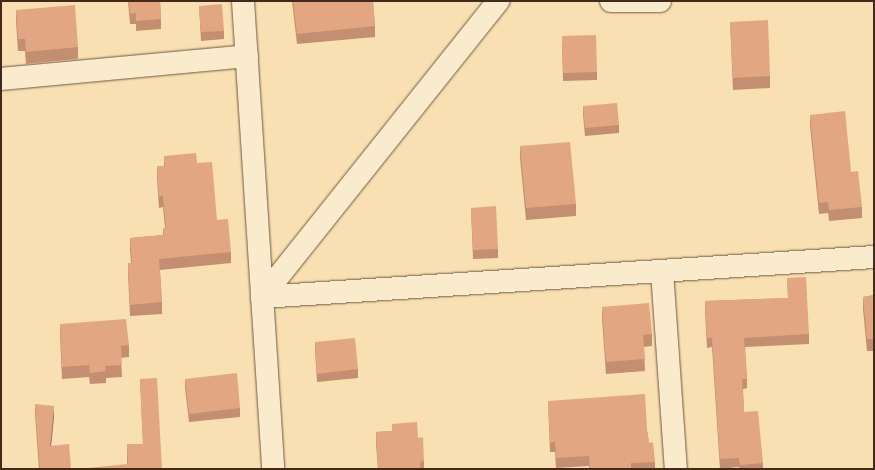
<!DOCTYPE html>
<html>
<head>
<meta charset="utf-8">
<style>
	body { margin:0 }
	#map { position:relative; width:875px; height:470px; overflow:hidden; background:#f9e0b2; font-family:"Old Standard TT",serif }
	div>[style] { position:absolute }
	.roads { filter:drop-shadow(0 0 1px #705742) drop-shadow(0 0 1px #705742) }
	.minor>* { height:22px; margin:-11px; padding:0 11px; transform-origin:11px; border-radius:11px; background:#fbebcd }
	.wall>* { inset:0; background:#c38f70 }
	.shaded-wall>* { inset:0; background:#9f745b }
	.building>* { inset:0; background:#e3a682 }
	span { translate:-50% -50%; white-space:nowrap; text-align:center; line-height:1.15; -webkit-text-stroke:3px #fbebcd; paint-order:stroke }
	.frame { position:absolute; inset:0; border:2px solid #42291c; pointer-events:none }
</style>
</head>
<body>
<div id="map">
	<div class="roads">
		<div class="minor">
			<i style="left:243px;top:1px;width:469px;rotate:86.3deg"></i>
			<i style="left:611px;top:1px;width:49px"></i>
			<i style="left:1px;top:79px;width:247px;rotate:-5.3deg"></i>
			<i style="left:662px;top:271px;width:198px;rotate:86deg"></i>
			<i style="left:262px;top:297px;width:613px;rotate:-3.74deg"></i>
			<i style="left:262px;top:297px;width:379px;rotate:-51.4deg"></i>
		</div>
	</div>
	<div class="wall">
		<i style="clip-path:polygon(128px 1px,160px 1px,161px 19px,161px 29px,136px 31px,136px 24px,130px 24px)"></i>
		<i style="clip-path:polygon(292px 1px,373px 1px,375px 26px,375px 37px,297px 44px)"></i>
		<i style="clip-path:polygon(199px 6px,224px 31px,224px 39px,201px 41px)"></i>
		<i style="clip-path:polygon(16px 10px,78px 47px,78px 59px,26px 64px,25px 51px,18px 51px,16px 22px)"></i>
		<i style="clip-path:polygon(730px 22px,770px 76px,770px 88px,733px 90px)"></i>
		<i style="clip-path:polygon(562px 44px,597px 72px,597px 80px,563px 81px)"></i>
		<i style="clip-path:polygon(583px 106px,619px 125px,619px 133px,585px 136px,583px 115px)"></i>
		<i style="clip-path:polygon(810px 115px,851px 172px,862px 207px,862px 218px,829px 221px,828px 213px,819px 214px,810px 126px)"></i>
		<i style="clip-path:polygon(520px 146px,576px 204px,576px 216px,526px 220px,520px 158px)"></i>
		<i style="clip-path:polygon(164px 156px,197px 163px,217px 220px,231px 252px,231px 263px,160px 270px,162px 302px,162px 314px,130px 316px,128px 274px,128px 263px,131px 263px,130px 250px,130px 238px,163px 235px,163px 228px,165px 228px,163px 207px,159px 208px,157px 178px,157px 166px,164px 166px)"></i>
		<i style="clip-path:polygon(471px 208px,498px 249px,498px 258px,473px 259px)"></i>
		<i style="clip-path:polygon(787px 278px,809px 334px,809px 344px,745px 347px,747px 379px,747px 388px,743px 389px,744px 412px,763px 463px,763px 469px,739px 469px,739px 467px,720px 469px,712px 347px,707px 348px,705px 310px,705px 301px,788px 298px)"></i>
		<i style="clip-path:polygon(874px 295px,874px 351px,867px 351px,863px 309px,863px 297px)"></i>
		<i style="clip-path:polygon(602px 307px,652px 334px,652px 346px,644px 347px,645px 371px,606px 374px,602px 319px)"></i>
		<i style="clip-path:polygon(60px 324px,129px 345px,129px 357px,121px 358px,122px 377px,106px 378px,106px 383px,90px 384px,89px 377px,62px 379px,60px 336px)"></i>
		<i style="clip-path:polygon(315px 342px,358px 369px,358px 378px,317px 382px,315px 350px)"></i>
		<i style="clip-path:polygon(140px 379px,162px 469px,127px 464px,127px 444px,143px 444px)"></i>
		<i style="clip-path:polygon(185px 379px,240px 408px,240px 417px,189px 422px,185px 388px)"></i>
		<i style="clip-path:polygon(548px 401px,647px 430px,649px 443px,655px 462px,655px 469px,589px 469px,589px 466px,556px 468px,555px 452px,550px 452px)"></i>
		<i style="clip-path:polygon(35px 404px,54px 416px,51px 446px,71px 469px,39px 469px,35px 414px)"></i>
		<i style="clip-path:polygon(392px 424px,418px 438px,424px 461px,424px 469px,378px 469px,376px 444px,376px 432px,392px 431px)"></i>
	</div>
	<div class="shaded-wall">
		<i style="clip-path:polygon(54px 406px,54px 416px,50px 456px,50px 446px)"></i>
	</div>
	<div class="building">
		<i style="clip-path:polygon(129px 1px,160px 1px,161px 19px,136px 21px,136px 13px,130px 14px)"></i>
		<i style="clip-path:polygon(293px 1px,373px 1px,375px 26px,297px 34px)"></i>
		<i style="clip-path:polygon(222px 4px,224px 31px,201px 32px,199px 6px)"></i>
		<i style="clip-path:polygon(75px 5px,78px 47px,26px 52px,25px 39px,18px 39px,16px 10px)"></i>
		<i style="clip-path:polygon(768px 20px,770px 76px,733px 78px,730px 22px)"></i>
		<i style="clip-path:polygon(596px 35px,597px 72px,563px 73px,562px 36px)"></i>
		<i style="clip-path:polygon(617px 103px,619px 125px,585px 128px,583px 106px)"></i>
		<i style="clip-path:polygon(845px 111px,851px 172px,858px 171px,862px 207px,829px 210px,828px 202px,819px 203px,810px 115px)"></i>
		<i style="clip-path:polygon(570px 142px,576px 204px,526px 208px,520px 146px)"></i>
		<i style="clip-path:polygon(196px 153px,197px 163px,212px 162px,217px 220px,228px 219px,231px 252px,159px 259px,162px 302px,130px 305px,128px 263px,132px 263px,130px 238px,164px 235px,163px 228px,166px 228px,163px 196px,159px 196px,157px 166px,165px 166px,164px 156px)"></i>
		<i style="clip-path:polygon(496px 206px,498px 249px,473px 250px,471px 208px)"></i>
		<i style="clip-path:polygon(806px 277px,809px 334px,744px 338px,747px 379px,742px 379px,744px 412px,758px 411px,763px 463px,740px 465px,739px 458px,720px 459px,712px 338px,707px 338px,705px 301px,788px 298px,787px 278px)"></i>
		<i style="clip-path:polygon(874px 295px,874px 339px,867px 339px,863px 297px)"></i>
		<i style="clip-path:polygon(649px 303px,652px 334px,643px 335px,645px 359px,606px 362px,602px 307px)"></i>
		<i style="clip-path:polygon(126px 319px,129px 345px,121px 346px,122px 365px,105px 366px,106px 371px,90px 373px,89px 365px,62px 367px,60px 324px)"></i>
		<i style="clip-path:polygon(355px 338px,358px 369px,317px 374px,315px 342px)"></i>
		<i style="clip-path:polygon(237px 373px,240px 408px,189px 414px,185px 379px)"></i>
		<i style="clip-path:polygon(157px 378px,162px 469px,77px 469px,128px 464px,127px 444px,143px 444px,140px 379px)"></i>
		<i style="clip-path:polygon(645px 394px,647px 430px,649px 443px,653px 442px,655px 462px,631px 463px,631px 469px,590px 469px,589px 456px,556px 458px,555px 442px,550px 442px,548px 401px)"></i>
		<i style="clip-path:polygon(35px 404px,54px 406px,50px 446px,69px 444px,71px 469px,40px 469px)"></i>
		<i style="clip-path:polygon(417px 422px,418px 438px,423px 437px,424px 461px,420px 462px,420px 469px,396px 469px,396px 468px,378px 469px,376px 432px,392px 431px,392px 424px)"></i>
	</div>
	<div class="frame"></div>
</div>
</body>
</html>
